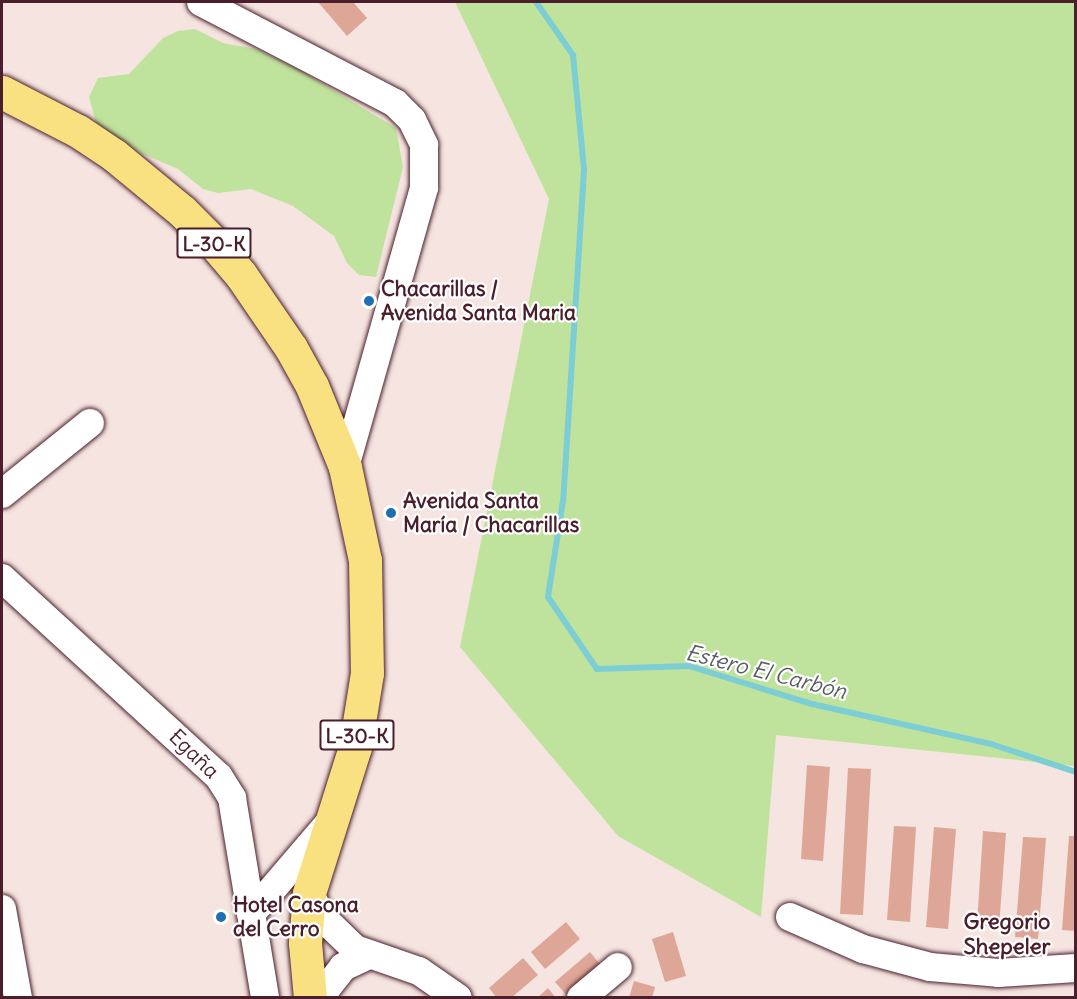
<!DOCTYPE html>
<html>
<head>
<meta charset="utf-8">
<style>
	body { margin:0 }
	#map { position:relative; width:1077px; height:999px; overflow:hidden; background:#f5e4e0; font-family:Delius,sans-serif }
	div>[style] { position:absolute }
	.green>* { inset:0; background:#bfe39d }
	.stream>* { height:6px; margin:-3px; padding:0 3px; transform-origin:3px; border-radius:3px; background:#7ccdd4 }
	.building>* { inset:0; background:#dea697 }
	.roads { filter:drop-shadow(0 0 2px #4a1f2b) drop-shadow(0 0 2px #4a1f2b) }
	.minor>* { height:28px; margin:-14px; padding:0 14px; transform-origin:14px; border-radius:14px; background:#fff }
	.major>* { height:33px; margin:-16.5px; padding:0 16.5px; transform-origin:16.5px; border-radius:16.5px; background:#f9e181 }
	.dots>* { width:16px; height:16px; translate:-50% -50%; box-sizing:border-box; border:3px solid #fff; border-radius:50% }
	span { translate:-50% -50%; white-space:nowrap; text-align:center; line-height:1.15; -webkit-text-stroke:4.5px #fff; paint-order:stroke }
	.shield-label span { padding:2px 4px; background:#fff; border:2px solid; border-radius:4px; -webkit-text-stroke-width:0 }
	.shield-label { font-size:20px; color:#4a1f2b; font-weight:700 }
	.poi-label { font-size:21px; color:#4a1f2b; font-weight:700 }
	.left { translate:0 -50%; text-align:left }
	.street-label { font-size:21px; color:#4a1f2b }
	.water-label { font-size:22px; color:#5c5c66; font-style:italic }
	.neighbourhood-label { font-size:22px; color:#4a1f2b; font-weight:700 }
	.frame { position:absolute; inset:0; border:3px solid #4a1f2b; pointer-events:none }
</style>
</head>
<body>
<div id="map">
	<div class="green">
		<i style="clip-path:polygon(455px 2px,1075px 2px,1075px 766px,776px 735px,761px 917px,618px 836px,460px 647px,549px 199px)"></i>
		<i style="clip-path:polygon(195px 29px,223px 43px,256px 49px,298px 69px,396px 128px,403px 167px,376px 277px,359px 275px,347px 263px,334px 236px,293px 206px,251px 189px,218px 193px,203px 189px,178px 169px,141px 153px,96px 123px,89px 97px,98px 78px,129px 74px,163px 38px,178px 31px)"></i>
	</div>
	<div class="stream">
		<i style="left:536px;top:2px;width:65px;rotate:55.1deg"></i>
		<i style="left:573px;top:55px;width:116px;rotate:84.5deg"></i>
		<i style="left:584px;top:170px;width:332px;rotate:93.6deg"></i>
		<i style="left:563px;top:501px;width:97px;rotate:98.9deg"></i>
		<i style="left:548px;top:597px;width:87px;rotate:55.8deg"></i>
		<i style="left:597px;top:669px;width:92px;rotate:-1.9deg"></i>
		<i style="left:689px;top:666px;width:129px;rotate:17.2deg"></i>
		<i style="left:812px;top:704px;width:183px;rotate:12.6deg"></i>
		<i style="left:991px;top:744px;width:89px;rotate:18.2deg"></i>
	</div>
	<div class="building">
		<i style="clip-path:polygon(318px 2px,353px 2px,367px 18px,347px 36px)"></i>
		<i style="clip-path:polygon(807px 765px,830px 767px,823px 861px,801px 859px)"></i>
		<i style="clip-path:polygon(848px 768px,871px 769px,863px 915px,840px 914px)"></i>
		<i style="clip-path:polygon(894px 826px,916px 827px,910px 922px,887px 920px)"></i>
		<i style="clip-path:polygon(934px 827px,956px 829px,948px 929px,926px 927px)"></i>
		<i style="clip-path:polygon(983px 831px,1006px 833px,999px 927px,977px 925px)"></i>
		<i style="clip-path:polygon(1069px 836px,1076px 836px,1076px 931px,1062px 930px)"></i>
		<i style="clip-path:polygon(1023px 837px,1046px 838px,1038px 939px,1015px 937px)"></i>
		<i style="clip-path:polygon(566px 922px,580px 939px,545px 969px,531px 952px)"></i>
		<i style="clip-path:polygon(673px 932px,686px 976px,665px 982px,652px 939px)"></i>
		<i style="clip-path:polygon(590px 952px,604px 969px,569px 998px,555px 982px)"></i>
		<i style="clip-path:polygon(523px 958px,538px 975px,511px 998px,497px 998px,489px 988px)"></i>
		<i style="clip-path:polygon(634px 981px,655px 987px,652px 998px,629px 998px)"></i>
		<i style="clip-path:polygon(548px 988px,556px 998px,537px 998px)"></i>
	</div>
	<div class="roads">
		<div class="minor">
			<i style="left:201px;top:2px;width:219px;rotate:27.5deg"></i>
			<i style="left:395px;top:103px;width:24px;rotate:45deg"></i>
			<i style="left:412px;top:120px;width:28px;rotate:64deg"></i>
			<i style="left:424px;top:145px;width:43px;rotate:90deg"></i>
			<i style="left:424px;top:188px;width:290px;rotate:105.8deg"></i>
			<i style="left:2px;top:494px;width:113px;rotate:-38.9deg"></i>
			<i style="left:2px;top:578px;width:294px;rotate:42.5deg"></i>
			<i style="left:219px;top:777px;width:25px;rotate:58deg"></i>
			<i style="left:232px;top:798px;width:203px;rotate:80.6deg"></i>
			<i style="left:309px;top:893px;width:29px;rotate:61deg"></i>
			<i style="left:323px;top:918px;width:45px;rotate:44.1deg"></i>
			<i style="left:355px;top:949px;width:68px;rotate:19deg"></i>
			<i style="left:419px;top:971px;width:47px;rotate:34.7deg"></i>
			<i style="left:2px;top:909px;width:90px;rotate:79.8deg"></i>
			<i style="left:251px;top:914px;width:120px;rotate:-49.4deg"></i>
			<i style="left:790px;top:917px;width:80px;rotate:23.7deg"></i>
			<i style="left:863px;top:949px;width:69px;rotate:15deg"></i>
			<i style="left:930px;top:967px;width:68px;rotate:5deg"></i>
			<i style="left:998px;top:973px;width:78px;rotate:-3.7deg"></i>
			<i style="left:319px;top:998px;width:39px;rotate:-52deg"></i>
			<i style="left:343px;top:967px;width:26px;rotate:-25deg"></i>
			<i style="left:581px;top:998px;width:48px;rotate:-40deg"></i>
		</div>
		<div class="major">
			<i style="left:2px;top:92px;width:85px;rotate:27.2deg"></i>
			<i style="left:78px;top:131px;width:43px;rotate:33.7deg"></i>
			<i style="left:114px;top:155px;width:88px;rotate:39.5deg"></i>
			<i style="left:182px;top:211px;width:44px;rotate:45deg"></i>
			<i style="left:213px;top:242px;width:43px;rotate:49.7deg"></i>
			<i style="left:241px;top:275px;width:88px;rotate:55.6deg"></i>
			<i style="left:291px;top:348px;width:43px;rotate:61.1deg"></i>
			<i style="left:312px;top:386px;width:87px;rotate:67.8deg"></i>
			<i style="left:345px;top:467px;width:95px;rotate:77.9deg"></i>
			<i style="left:365px;top:560px;width:113px;rotate:89deg"></i>
			<i style="left:367px;top:673px;width:75px;rotate:99.2deg"></i>
			<i style="left:355px;top:747px;width:153px;rotate:107.5deg"></i>
			<i style="left:309px;top:893px;width:50px;rotate:94.6deg"></i>
			<i style="left:305px;top:943px;width:55px;rotate:84.8deg"></i>
		</div>
	</div>
	<div class="dots">
		<i style="left:369px;top:301px;background:#1f6fb2"></i>
		<i style="left:391px;top:513px;background:#1f6fb2"></i>
		<i style="left:221px;top:917px;background:#1f6fb2"></i>
	</div>
	<div class="shield-label">
		<span style="left:214px;top:243px">L-30-K</span>
		<span style="left:357px;top:735px">L-30-K</span>
	</div>
	<div class="poi-label">
		<span class="left" style="left:381px;top:301px">Chacarillas /<br>Avenida Santa Maria</span>
		<span class="left" style="left:403px;top:513px">Avenida Santa<br>María / Chacarillas</span>
		<span class="left" style="left:233px;top:917px">Hotel Casona<br>del Cerro</span>
	</div>
	<div class="street-label">
		<span style="left:194px;top:754px;rotate:44deg">Egaña</span>
	</div>
	<div class="water-label">
		<span style="left:766px;top:672px;rotate:14deg">Estero El Carbón</span>
	</div>
	<div class="neighbourhood-label">
		<span style="left:1007px;top:934px">Gregorio<br>Shepeler</span>
	</div>
	<div class="frame"></div>
</div>
</body>
</html>
